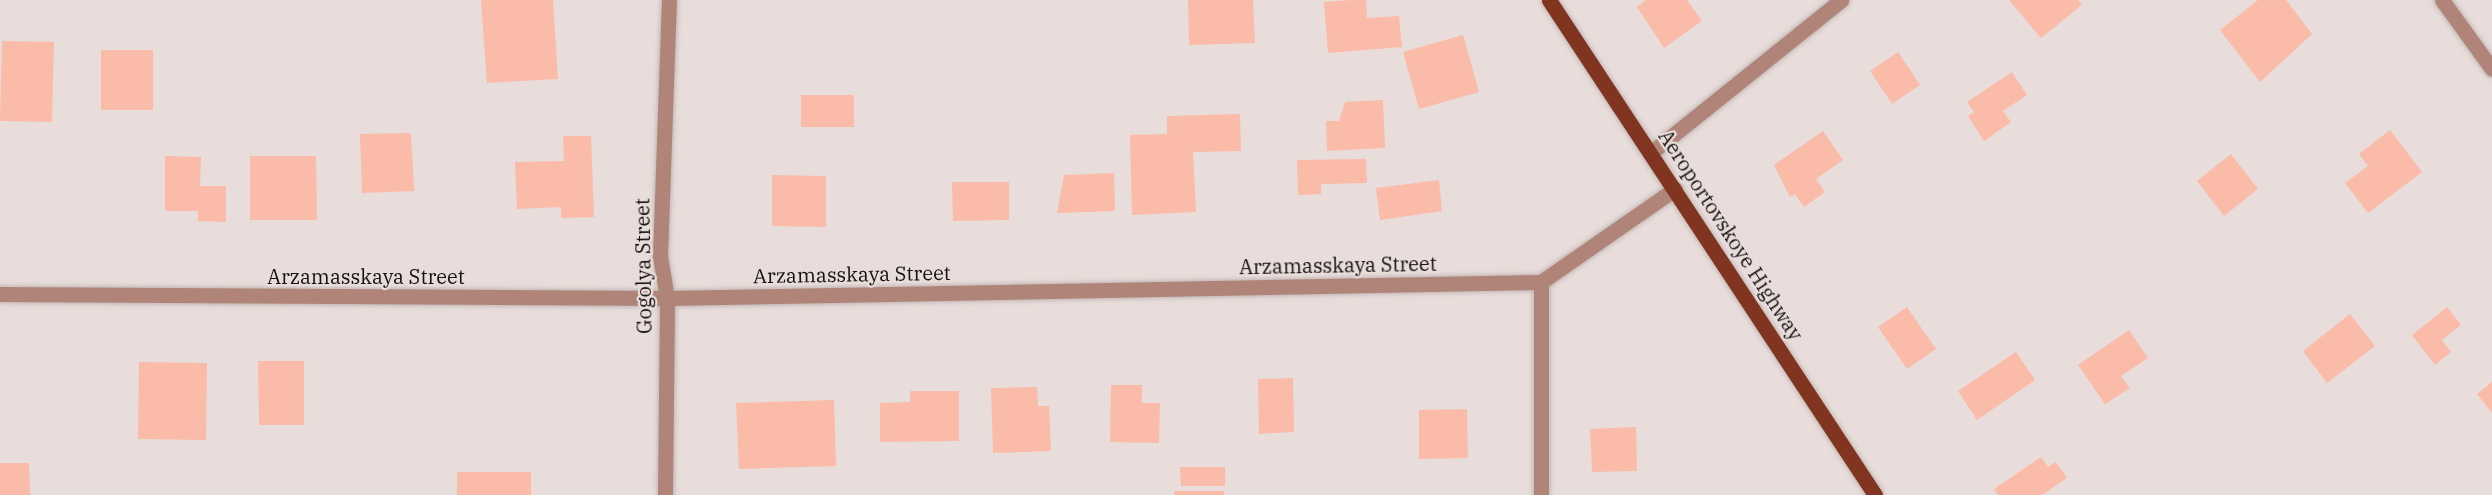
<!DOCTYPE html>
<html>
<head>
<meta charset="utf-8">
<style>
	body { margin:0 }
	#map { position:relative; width:2492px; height:495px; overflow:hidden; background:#e8ddda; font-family:"IBM Plex Serif",serif }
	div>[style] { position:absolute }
	.building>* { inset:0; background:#fabba9 }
	.roads { filter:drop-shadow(0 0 2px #c2b8b6) drop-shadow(0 0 2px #c2b8b6) }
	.street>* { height:15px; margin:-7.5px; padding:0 7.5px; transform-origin:7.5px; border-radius:7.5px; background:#b08478 }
	.primary>* { height:15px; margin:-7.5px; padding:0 7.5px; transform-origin:7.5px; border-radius:7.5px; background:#813520 }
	span { translate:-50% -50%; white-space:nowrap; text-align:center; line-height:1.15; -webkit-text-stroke:4.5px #e8ddda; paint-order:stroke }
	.street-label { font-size:20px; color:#161211 }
</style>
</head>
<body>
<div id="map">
	<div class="building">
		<i style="clip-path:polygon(481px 0,553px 0,558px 79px,487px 83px)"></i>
		<i style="clip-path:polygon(1188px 0,1253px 0,1255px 43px,1189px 45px)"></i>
		<i style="clip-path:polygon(1351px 0,1366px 0,1367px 18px,1399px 16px,1402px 47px,1328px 53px,1324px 2px)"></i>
		<i style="clip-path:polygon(1646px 0,1687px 0,1702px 21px,1664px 48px,1637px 7px)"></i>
		<i style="clip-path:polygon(2009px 0,2078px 0,2082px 5px,2041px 38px)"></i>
		<i style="clip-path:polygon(2258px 0,2286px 0,2312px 34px,2260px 82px,2220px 30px)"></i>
		<i style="clip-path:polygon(1463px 35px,1479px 92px,1419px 109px,1403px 52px)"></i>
		<i style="clip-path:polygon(2px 41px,54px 42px,52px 122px,0 121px)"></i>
		<i style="clip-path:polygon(101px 50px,153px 50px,153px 110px,101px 110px)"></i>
		<i style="clip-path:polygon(1898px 52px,1920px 85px,1892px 104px,1870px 71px)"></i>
		<i style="clip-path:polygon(2012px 72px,2027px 95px,2003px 111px,2011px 122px,1984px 141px,1968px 116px,1974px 112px,1967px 102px)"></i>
		<i style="clip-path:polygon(801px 95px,854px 95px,854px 127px,801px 127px)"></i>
		<i style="clip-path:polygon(1383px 100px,1385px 148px,1327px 151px,1326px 121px,1339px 121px,1345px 102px)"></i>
		<i style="clip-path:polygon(1240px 114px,1241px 151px,1193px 152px,1196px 212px,1132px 215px,1130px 135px,1167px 134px,1167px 116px)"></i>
		<i style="clip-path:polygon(2390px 130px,2422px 172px,2368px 213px,2345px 183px,2368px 166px,2359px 154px)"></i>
		<i style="clip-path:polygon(1823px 131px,1843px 160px,1816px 179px,1825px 192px,1804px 207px,1795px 194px,1790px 197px,1774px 165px)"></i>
		<i style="clip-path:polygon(411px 133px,414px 191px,362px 193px,360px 134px)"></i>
		<i style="clip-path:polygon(563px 136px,591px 136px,594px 217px,561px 218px,561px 207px,517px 209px,515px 162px,564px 161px)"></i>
		<i style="clip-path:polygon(2231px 154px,2258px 189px,2224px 216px,2197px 181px)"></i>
		<i style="clip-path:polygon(165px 156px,201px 157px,200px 186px,226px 186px,226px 222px,198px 221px,198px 211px,165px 211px)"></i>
		<i style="clip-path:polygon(250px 156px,316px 156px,317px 220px,250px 220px)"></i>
		<i style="clip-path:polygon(1366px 159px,1367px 183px,1321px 184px,1321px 194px,1298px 195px,1297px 160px)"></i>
		<i style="clip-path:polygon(1114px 173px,1115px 211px,1057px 213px,1064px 175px)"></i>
		<i style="clip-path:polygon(772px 175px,826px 176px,826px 227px,772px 226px)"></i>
		<i style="clip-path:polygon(1439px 180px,1442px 211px,1380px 220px,1376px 188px)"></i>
		<i style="clip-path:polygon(952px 182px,1009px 182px,1009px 220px,953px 221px)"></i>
		<i style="clip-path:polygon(1907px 307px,1936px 349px,1907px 369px,1878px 327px)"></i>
		<i style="clip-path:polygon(2447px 307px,2461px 325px,2442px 340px,2451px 352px,2435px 365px,2412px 335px)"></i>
		<i style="clip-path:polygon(2350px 314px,2375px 346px,2327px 383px,2303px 351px)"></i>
		<i style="clip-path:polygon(2129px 330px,2148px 358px,2121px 376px,2130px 388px,2105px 404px,2078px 365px)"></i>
		<i style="clip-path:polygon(2016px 352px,2035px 380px,1977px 420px,1958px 391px)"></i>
		<i style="clip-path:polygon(258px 361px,304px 361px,304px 425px,259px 425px)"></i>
		<i style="clip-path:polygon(139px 362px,207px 363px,206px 440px,138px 439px)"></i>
		<i style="clip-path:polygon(1293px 378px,1294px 432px,1259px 434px,1258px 379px)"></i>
		<i style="clip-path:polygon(2492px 382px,2492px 413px,2477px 394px)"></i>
		<i style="clip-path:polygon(1111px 385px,1142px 385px,1142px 403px,1160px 403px,1159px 443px,1110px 442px)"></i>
		<i style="clip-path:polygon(1037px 387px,1038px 406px,1049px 406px,1051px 451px,993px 453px,991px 388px)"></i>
		<i style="clip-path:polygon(910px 391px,959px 391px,959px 441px,880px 442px,880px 403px,910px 402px)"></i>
		<i style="clip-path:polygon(834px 400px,836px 466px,739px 469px,736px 403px)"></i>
		<i style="clip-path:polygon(1467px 409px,1468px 458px,1419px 459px,1419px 410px)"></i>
		<i style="clip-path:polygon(1636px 427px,1637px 471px,1592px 472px,1590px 429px)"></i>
		<i style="clip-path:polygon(2041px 457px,2048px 467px,2056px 462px,2067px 478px,2042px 495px,1998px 495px,1994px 489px)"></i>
		<i style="clip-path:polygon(0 463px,29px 463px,30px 495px,0 495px)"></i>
		<i style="clip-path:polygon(1180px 467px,1225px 467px,1225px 486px,1181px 486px)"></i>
		<i style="clip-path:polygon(457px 472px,531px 472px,531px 495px,457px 495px)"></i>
		<i style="clip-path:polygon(1174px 491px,1224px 491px,1224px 495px,1174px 495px)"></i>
	</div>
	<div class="roads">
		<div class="street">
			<i style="left:2442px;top:0;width:85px;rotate:54.1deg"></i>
			<i style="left:1652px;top:152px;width:243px;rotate:-38.8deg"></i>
			<i style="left:0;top:294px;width:667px;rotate:0.34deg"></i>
			<i style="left:667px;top:298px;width:874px;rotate:-1.05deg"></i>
			<i style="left:1541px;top:282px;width:163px;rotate:-34.8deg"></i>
			<i style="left:665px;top:495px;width:197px;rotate:-89.4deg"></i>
			<i style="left:667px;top:298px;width:43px;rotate:-99.5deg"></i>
			<i style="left:660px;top:256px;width:256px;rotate:-88deg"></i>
			<i style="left:1541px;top:495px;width:213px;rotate:-90deg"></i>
		</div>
		<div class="primary">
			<i style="left:1549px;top:0;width:593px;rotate:56.63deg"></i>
		</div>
	</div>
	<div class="street-label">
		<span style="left:1731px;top:235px;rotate:57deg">Aeroportovskoye Highway</span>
		<span style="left:1338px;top:265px;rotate:-1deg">Arzamasskaya Street</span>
		<span style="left:643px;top:266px;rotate:-91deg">Gogolya Street</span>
		<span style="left:852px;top:274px;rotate:-1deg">Arzamasskaya Street</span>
		<span style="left:366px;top:276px">Arzamasskaya Street</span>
	</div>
</div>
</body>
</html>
